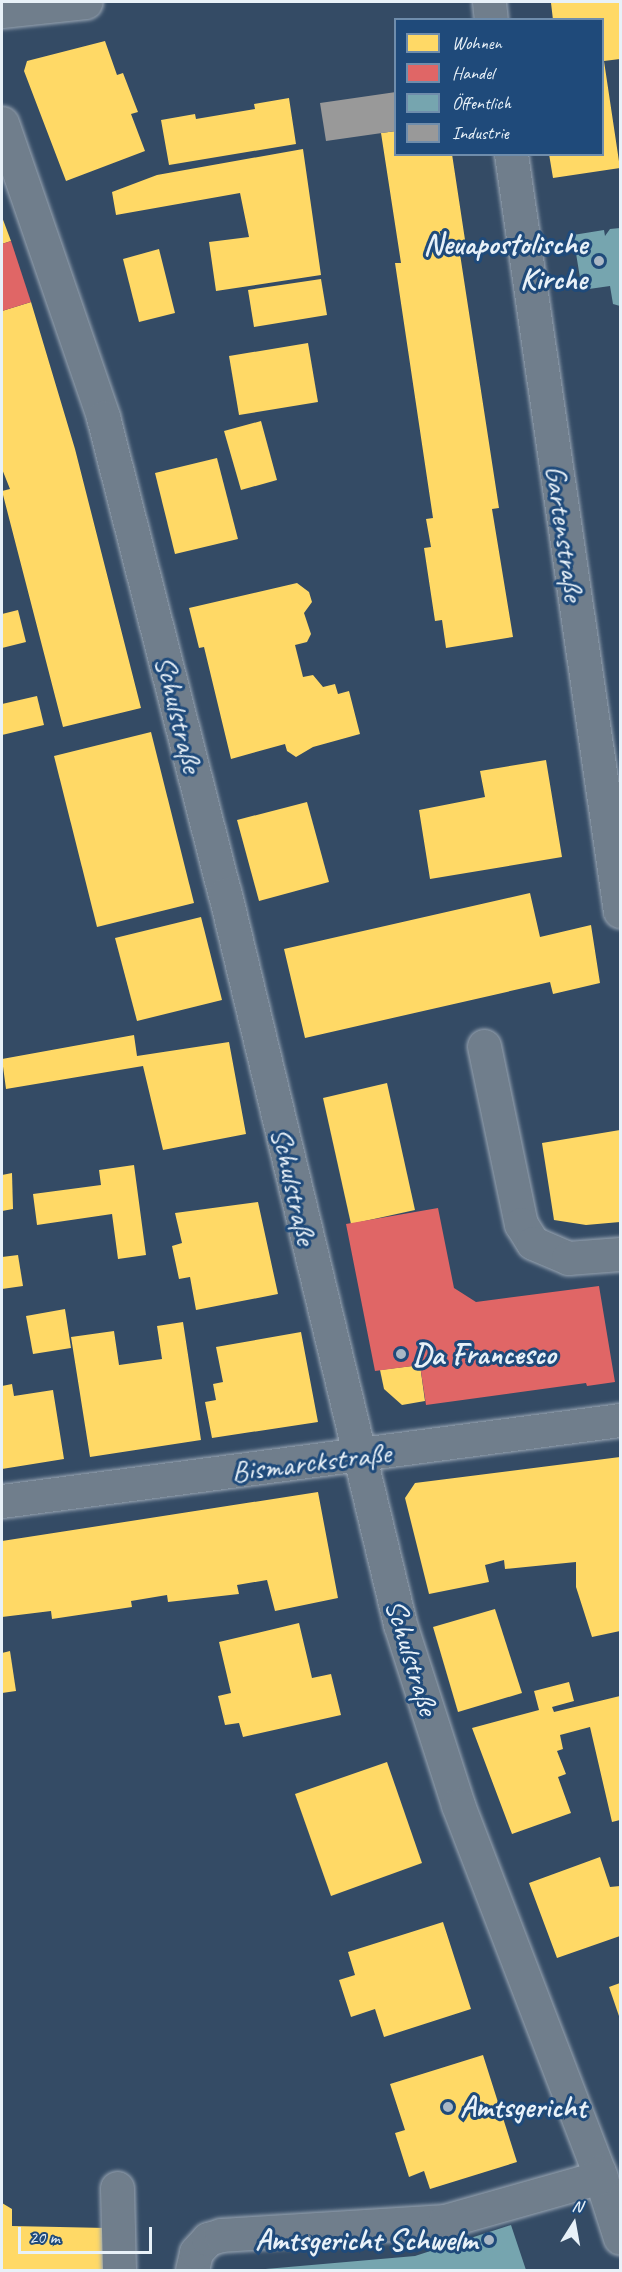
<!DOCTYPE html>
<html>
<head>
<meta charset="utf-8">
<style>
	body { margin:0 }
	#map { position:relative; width:622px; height:2272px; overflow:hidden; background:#344b65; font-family:Caveat,sans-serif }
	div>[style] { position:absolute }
	.homes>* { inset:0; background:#ffd966 }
	.shops>* { inset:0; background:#e06666 }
	.public>* { inset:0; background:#76a5af }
	.industry>* { inset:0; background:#999 }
	.roads { filter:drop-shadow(0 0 2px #9aa6b3) drop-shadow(0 0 2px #9aa6b3) }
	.minor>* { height:33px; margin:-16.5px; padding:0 16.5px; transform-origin:16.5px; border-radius:16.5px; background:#707e8c }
	.major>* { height:33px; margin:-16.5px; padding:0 16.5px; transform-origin:16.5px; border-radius:16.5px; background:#707e8c }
	.dots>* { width:16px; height:16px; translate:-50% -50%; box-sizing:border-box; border:3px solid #1f4a7a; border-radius:50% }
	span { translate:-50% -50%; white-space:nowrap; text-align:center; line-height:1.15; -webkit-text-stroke:6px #1f4a7a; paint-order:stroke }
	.poi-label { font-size:30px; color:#e8f1f8; font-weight:700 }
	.right { translate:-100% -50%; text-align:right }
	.left { translate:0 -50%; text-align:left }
	.street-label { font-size:30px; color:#e8f1f8 }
	.frame { position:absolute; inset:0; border:3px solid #e8f1f8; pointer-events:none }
	.legend { position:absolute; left:394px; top:18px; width:210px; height:138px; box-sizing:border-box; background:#1f4a7a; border:2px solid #6f8dac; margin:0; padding:8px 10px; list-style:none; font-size:18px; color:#e8f1f8 }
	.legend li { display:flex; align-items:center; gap:12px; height:30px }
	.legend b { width:30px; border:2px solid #6f8dac }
	.north { position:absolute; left:544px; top:2194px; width:60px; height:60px; -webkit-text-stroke:4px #1f4a7a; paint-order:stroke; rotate:11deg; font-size:16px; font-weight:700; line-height:24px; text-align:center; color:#e8f1f8 }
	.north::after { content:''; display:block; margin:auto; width:21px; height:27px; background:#e8f1f8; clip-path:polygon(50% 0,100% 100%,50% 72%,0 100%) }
	.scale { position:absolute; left:18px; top:2227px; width:134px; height:27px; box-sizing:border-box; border:3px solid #e8f1f8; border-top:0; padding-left:8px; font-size:18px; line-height:21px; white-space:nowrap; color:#e8f1f8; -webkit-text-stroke:4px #1f4a7a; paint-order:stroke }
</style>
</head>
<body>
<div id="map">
	<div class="homes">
		<i style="clip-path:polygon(620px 2px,620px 59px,604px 61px,620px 168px,553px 178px,549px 154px,603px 154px,603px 20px,553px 20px,551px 3px)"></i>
		<i style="clip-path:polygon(105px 41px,117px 75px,123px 73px,138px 112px,131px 114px,145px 151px,66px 181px,24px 71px,27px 61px)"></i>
		<i style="clip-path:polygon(289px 98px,296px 144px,169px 165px,161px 120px,195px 114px,196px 119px,255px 109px,254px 104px)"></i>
		<i style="clip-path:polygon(396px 131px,396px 154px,452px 154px,467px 253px,460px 254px,499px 508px,492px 509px,513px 637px,446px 648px,442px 620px,435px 621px,424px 548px,431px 547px,426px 519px,433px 518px,395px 263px,401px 263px,381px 133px)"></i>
		<i style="clip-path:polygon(303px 149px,321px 275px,216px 291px,209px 242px,249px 237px,240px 193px,116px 215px,112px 192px,157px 175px)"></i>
		<i style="clip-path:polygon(2px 217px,11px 241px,2px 244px)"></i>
		<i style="clip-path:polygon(159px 249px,175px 313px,139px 322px,123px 259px)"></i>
		<i style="clip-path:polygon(321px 279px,327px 315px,254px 327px,248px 290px)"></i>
		<i style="clip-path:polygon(31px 302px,75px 449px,141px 708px,63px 727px,2px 491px,10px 489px,2px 469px,2px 311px)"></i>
		<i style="clip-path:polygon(308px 343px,318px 402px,239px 415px,229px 356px)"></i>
		<i style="clip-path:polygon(261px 421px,277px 480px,241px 490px,224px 431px)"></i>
		<i style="clip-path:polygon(217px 458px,238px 539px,175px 554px,155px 473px)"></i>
		<i style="clip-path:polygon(297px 583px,309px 592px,312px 602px,304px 613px,311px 634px,307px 642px,295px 645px,303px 677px,313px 675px,323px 687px,335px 684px,338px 694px,349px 691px,360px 734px,313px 747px,296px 757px,287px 751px,285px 744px,231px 759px,204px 647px,199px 648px,189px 608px)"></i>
		<i style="clip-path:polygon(18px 610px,26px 642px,2px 648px,2px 614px)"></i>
		<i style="clip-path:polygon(37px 696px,44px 725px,2px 735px,2px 704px)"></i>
		<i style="clip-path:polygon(151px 732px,194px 903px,97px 927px,54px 756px)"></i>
		<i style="clip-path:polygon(546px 760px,562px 857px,430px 879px,419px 810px,485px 797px,480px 771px)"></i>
		<i style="clip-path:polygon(307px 802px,329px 882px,259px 901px,237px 820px)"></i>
		<i style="clip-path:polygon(530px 893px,540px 937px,591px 925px,600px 983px,553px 994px,550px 982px,305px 1038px,284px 949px)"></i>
		<i style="clip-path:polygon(201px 917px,222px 1000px,137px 1021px,115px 938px)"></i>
		<i style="clip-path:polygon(134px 1035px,137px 1056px,229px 1042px,246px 1134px,163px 1150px,143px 1066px,6px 1089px,2px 1059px)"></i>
		<i style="clip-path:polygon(387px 1083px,415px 1210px,351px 1224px,323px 1098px)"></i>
		<i style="clip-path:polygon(620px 1130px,620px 1222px,586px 1225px,554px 1220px,542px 1143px)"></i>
		<i style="clip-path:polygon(134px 1165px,146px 1255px,118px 1259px,112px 1214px,37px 1225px,33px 1194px,101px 1185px,99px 1170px)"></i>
		<i style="clip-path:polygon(12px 1173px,13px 1209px,2px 1211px,2px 1175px)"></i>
		<i style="clip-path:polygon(258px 1202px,278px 1294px,196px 1310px,190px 1277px,179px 1279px,172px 1246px,182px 1243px,175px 1213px)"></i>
		<i style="clip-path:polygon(18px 1255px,23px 1286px,2px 1289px,2px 1257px)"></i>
		<i style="clip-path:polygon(65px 1309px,71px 1348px,33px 1354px,26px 1316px)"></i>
		<i style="clip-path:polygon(183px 1322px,201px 1440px,90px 1457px,71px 1337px,114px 1331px,119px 1365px,162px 1359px,157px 1326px)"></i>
		<i style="clip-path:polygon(301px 1332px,318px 1422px,212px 1438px,205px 1402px,216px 1400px,213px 1384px,223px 1382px,216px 1347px)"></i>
		<i style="clip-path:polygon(420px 1365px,425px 1401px,402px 1405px,384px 1389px,380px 1370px)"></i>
		<i style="clip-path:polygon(12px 1384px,14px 1396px,53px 1390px,64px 1459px,2px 1469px,2px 1386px)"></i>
		<i style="clip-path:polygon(620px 1457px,620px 1631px,592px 1637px,576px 1587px,576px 1562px,505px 1569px,504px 1560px,485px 1565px,489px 1582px,429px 1594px,405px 1498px,415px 1483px)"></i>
		<i style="clip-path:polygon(318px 1492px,338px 1598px,275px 1611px,267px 1580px,237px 1585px,239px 1594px,168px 1602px,167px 1595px,131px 1601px,132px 1607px,52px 1619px,51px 1611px,2px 1617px,2px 1541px)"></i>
		<i style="clip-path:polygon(495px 1609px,522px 1693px,458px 1712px,433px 1627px)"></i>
		<i style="clip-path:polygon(299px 1623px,312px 1678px,331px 1674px,341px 1715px,243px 1737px,239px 1723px,225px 1725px,218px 1696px,231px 1693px,219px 1642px)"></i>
		<i style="clip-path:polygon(10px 1651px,16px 1691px,2px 1693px,2px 1653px)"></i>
		<i style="clip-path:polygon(569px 1682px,574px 1701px,552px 1707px,554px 1712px,620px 1696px,620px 1820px,612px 1822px,590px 1727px,560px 1735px,563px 1749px,557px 1751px,566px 1774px,558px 1777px,571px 1813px,512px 1834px,472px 1728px,539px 1710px,534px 1691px)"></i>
		<i style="clip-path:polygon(387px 1762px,422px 1863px,331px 1896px,295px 1794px)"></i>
		<i style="clip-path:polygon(600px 1857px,610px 1887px,620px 1886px,620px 1936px,557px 1958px,529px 1883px)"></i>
		<i style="clip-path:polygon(443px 1922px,471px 2009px,384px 2037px,375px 2009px,351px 2017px,339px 1980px,355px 1975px,348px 1952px)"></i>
		<i style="clip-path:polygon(620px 1983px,620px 2019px,609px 1987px)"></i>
		<i style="clip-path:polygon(483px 2055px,517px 2162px,430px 2189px,424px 2171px,409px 2177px,395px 2133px,405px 2130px,390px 2084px)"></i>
		<i style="clip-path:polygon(2px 2203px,12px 2209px,12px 2226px,107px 2228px,107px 2270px,2px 2270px)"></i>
	</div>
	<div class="shops">
		<i style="clip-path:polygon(11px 241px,31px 302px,2px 311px,2px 244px)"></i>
		<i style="clip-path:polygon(438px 1208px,454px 1288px,476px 1302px,599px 1286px,615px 1382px,587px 1386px,586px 1383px,426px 1405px,420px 1365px,375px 1371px,346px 1224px)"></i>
	</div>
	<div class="public">
		<i style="clip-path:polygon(620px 228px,620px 306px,613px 304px,610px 286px,582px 290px,573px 235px,604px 230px,605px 236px,610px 229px)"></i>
		<i style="clip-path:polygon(511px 2225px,526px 2270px,253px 2270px,415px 2256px)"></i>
	</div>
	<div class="industry">
		<i style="clip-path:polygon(396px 92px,396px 131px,326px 141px,320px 103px)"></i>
	</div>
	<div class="roads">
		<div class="minor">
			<i style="left:489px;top:2px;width:18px;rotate:84deg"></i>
			<i style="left:2px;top:123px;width:311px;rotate:71deg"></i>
			<i style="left:103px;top:417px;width:492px;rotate:75.7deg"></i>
			<i style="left:225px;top:894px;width:751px;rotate:76.52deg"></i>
			<i style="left:400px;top:1624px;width:190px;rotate:72.2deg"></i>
			<i style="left:458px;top:1805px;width:393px;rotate:69deg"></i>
			<i style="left:599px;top:2172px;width:69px;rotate:72.3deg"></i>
			<i style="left:511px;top:154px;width:765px;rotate:81.81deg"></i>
			<i style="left:484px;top:1046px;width:182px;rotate:78.3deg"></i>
			<i style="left:521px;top:1224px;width:22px;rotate:58deg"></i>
			<i style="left:533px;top:1243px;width:38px;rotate:23deg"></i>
			<i style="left:568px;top:1258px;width:52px;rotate:-4.4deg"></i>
			<i style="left:2px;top:1501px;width:623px;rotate:-7.47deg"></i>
			<i style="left:117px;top:2188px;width:82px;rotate:88.6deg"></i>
			<i style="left:192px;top:2270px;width:18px;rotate:-77deg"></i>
			<i style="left:196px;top:2252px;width:18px;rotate:-47deg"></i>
			<i style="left:208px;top:2239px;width:14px;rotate:-17deg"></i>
			<i style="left:221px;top:2235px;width:224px;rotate:-3.6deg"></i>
			<i style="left:445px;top:2221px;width:162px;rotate:-15.8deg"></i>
		</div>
		<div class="major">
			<i style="left:2px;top:11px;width:84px;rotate:-6.1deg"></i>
		</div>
	</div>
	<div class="dots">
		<i style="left:599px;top:261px;background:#a9b7c5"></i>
		<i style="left:401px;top:1354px;background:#a9b7c5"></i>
		<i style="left:448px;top:2107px;background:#a9b7c5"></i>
		<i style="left:489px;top:2240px;background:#a9b7c5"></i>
	</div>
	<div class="poi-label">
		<span class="right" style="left:587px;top:261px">Neuapostolische<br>Kirche</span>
		<span class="left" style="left:413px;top:1354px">Da Francesco</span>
		<span class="left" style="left:460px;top:2107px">Amtsgericht</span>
		<span class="right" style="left:477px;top:2240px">Amtsgericht Schwelm</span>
	</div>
	<div class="street-label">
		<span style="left:565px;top:533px;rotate:82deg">Gartenstraße</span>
		<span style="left:179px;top:714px;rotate:76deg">Schulstraße</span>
		<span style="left:294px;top:1186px;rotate:77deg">Schulstraße</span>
		<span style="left:311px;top:1462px;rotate:-7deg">Bismarckstraße</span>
		<span style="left:412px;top:1657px;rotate:73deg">Schulstraße</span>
	</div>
	<div class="frame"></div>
	<ul class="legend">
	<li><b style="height:16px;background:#ffd966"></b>Wohnen</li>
	<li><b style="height:16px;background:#e06666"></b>Handel</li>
	<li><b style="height:16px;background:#76a5af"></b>Öffentlich</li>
	<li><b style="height:16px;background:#999"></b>Industrie</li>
	</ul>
	<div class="north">N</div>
	<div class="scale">20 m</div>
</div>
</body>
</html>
